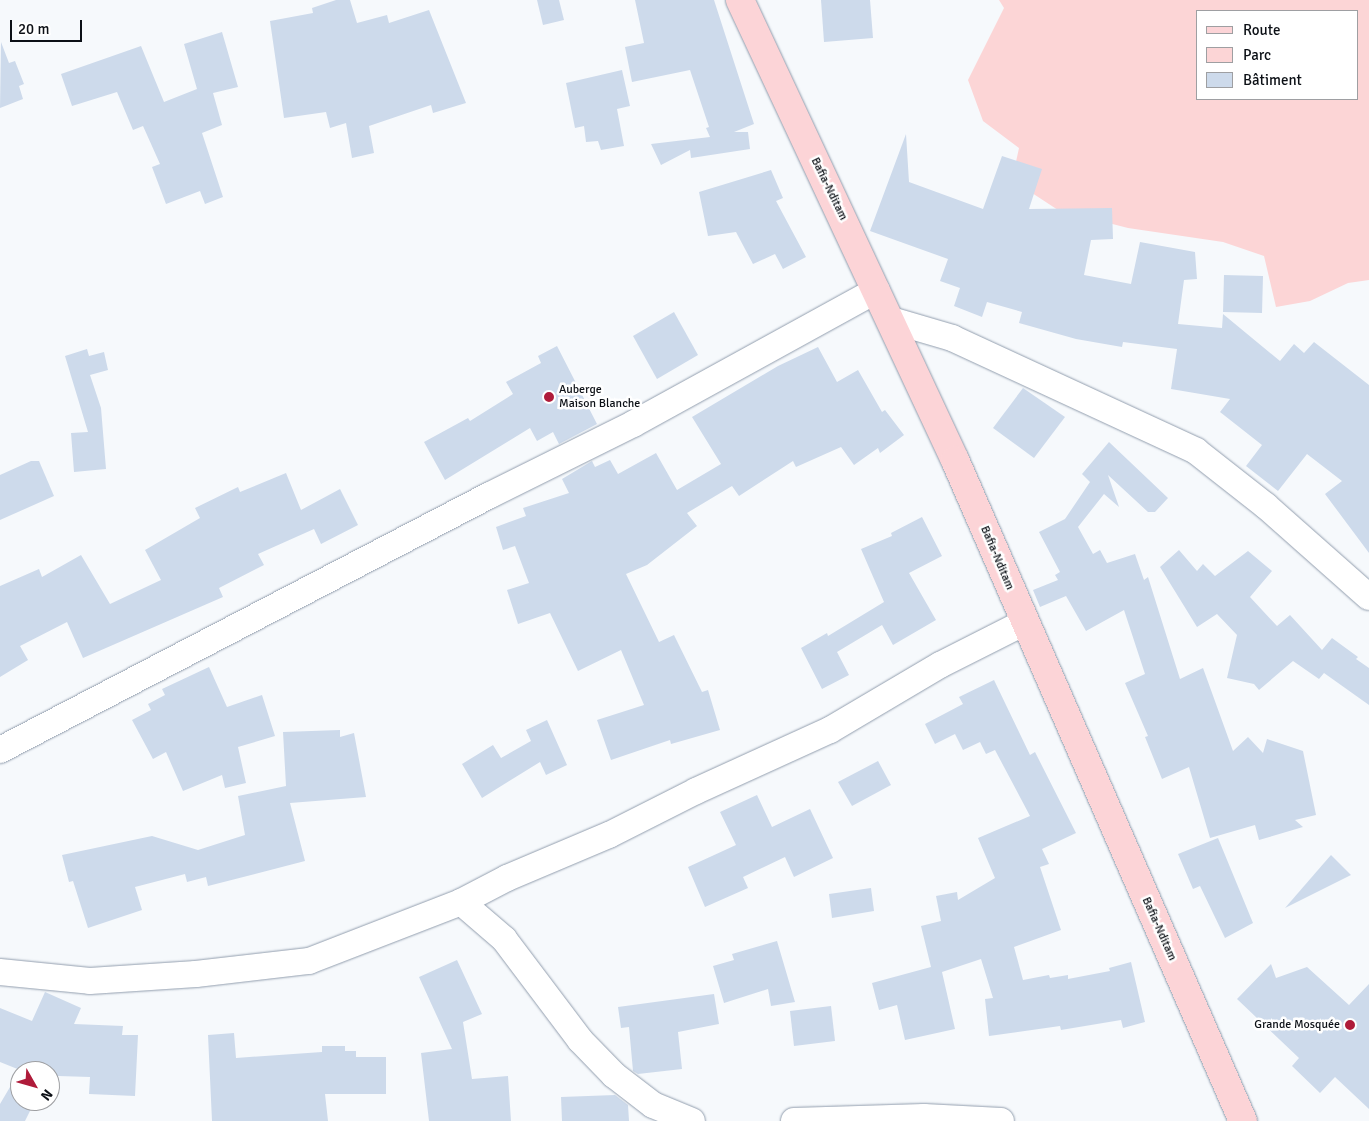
<!DOCTYPE html>
<html>
<head>
<meta charset="utf-8">
<style>
	body { margin:0 }
	#map { position:relative; width:1369px; height:1121px; overflow:hidden; background:#f6f9fc; font-family:Signika,sans-serif }
	div>[style] { position:absolute }
	.green>* { inset:0; background:#fcd5d6 }
	.building>* { inset:0; background:#cddaeb }
	.roads { filter:drop-shadow(0 0 1px #929eae) drop-shadow(0 0 1px #929eae) }
	.minor>* { height:26px; margin:-13px; padding:0 13px; transform-origin:13px; border-radius:13px; background:#fff }
	.secondary>* { height:28px; margin:-14px; padding:0 14px; transform-origin:14px; border-radius:14px; background:#fcd4d7 }
	.dots>* { width:14px; height:14px; translate:-50% -50%; box-sizing:border-box; border:2px solid #fff; border-radius:50% }
	span { translate:-50% -50%; white-space:nowrap; text-align:center; line-height:1.15; -webkit-text-stroke:5px #fff; paint-order:stroke }
	.street-label { font-size:12px; color:#0c1016 }
	.poi-label { font-size:12px; color:#0c1016 }
	.left { translate:0 -50%; text-align:left }
	.right { translate:-100% -50%; text-align:right }
	.legend { position:absolute; left:1196px; top:10px; width:162px; height:90px; box-sizing:border-box; background:#fff; border:1px solid #9e9fa2; margin:0; padding:6px 9px; list-style:none; font-size:15px; color:#0c1016 }
	.legend li { display:flex; align-items:center; gap:10px; height:25px }
	.legend b { width:25px; border:1px solid #9e9fa2 }
	.north { position:absolute; left:10px; top:1061px; width:50px; height:50px; box-sizing:border-box; background:#fff; border:1px solid #9e9fa2; border-radius:50%; rotate:128deg; font-size:14px; font-weight:700; line-height:20px; text-align:center; color:#0c1016 }
	.north::after { content:''; display:block; margin:auto; width:18px; height:22px; background:#af1b3a; clip-path:polygon(50% 0,100% 100%,50% 72%,0 100%) }
	.scale { position:absolute; left:10px; top:20px; width:72px; height:22px; box-sizing:border-box; border:2px solid #0c1016; border-top:0; padding-left:6px; font-size:15px; line-height:18px; white-space:nowrap; color:#0c1016; -webkit-text-stroke:4px #fff; paint-order:stroke }
</style>
</head>
<body>
<div id="map">
	<div class="green">
		<i style="clip-path:polygon(evenodd,999px 0,1369px 0,1369px 280px,1348px 283px,1310px 301px,1276px 307px,1264px 256px,1223px 242px,1128px 228px,1058px 210px,1012px 180px,1019px 148px,983px 121px,968px 80px,1004px 8px,999px 0,1198px 11px,1358px 11px,1358px 99px,1198px 99px,1198px 11px)"></i>
	</div>
	<div class="building">
		<i style="clip-path:polygon(336px 0,350px 0,357px 23px,387px 15px,389px 23px,429px 10px,466px 103px,433px 113px,431px 105px,369px 126px,374px 153px,352px 158px,346px 123px,330px 128px,326px 112px,284px 118px,270px 21px,313px 13px,312px 8px)"></i>
		<i style="clip-path:polygon(537px 0,559px 0,564px 20px,543px 25px)"></i>
		<i style="clip-path:polygon(635px 0,714px 0,754px 124px,734px 132px,748px 132px,750px 149px,691px 158px,690px 150px,661px 165px,651px 144px,710px 137px,706px 128px,709px 127px,690px 70px,632px 82px,625px 47px,644px 43px)"></i>
		<i style="clip-path:polygon(821px 0,870px 0,873px 38px,824px 42px)"></i>
		<i style="clip-path:polygon(222px 32px,238px 87px,213px 93px,222px 125px,202px 133px,223px 197px,205px 204px,200px 191px,166px 204px,152px 167px,160px 164px,143px 126px,133px 130px,117px 92px,72px 106px,61px 74px,141px 46px,164px 102px,197px 89px,184px 44px)"></i>
		<i style="clip-path:polygon(1px 42px,9px 63px,15px 61px,24px 84px,19px 86px,23px 99px,0 108px)"></i>
		<i style="clip-path:polygon(622px 70px,630px 106px,617px 109px,624px 146px,601px 150px,598px 141px,586px 142px,584px 126px,575px 128px,566px 83px)"></i>
		<i style="clip-path:polygon(906px 134px,909px 182px,983px 209px,1002px 156px,1042px 169px,1029px 209px,1112px 208px,1113px 239px,1091px 240px,1084px 275px,1131px 284px,1140px 242px,1195px 252px,1197px 279px,1184px 280px,1178px 324px,1222px 328px,1223px 314px,1280px 361px,1294px 344px,1304px 353px,1314px 342px,1369px 385px,1369px 553px,1325px 494px,1342px 481px,1307px 454px,1278px 491px,1246px 466px,1262px 445px,1220px 412px,1230px 399px,1171px 389px,1177px 349px,1123px 342px,1122px 347px,1076px 339px,1019px 323px,1022px 312px,987px 302px,982px 317px,954px 306px,960px 288px,940px 281px,948px 259px,870px 231px)"></i>
		<i style="clip-path:polygon(771px 170px,783px 198px,776px 201px,806px 257px,783px 269px,775px 254px,753px 264px,736px 232px,708px 236px,699px 192px)"></i>
		<i style="clip-path:polygon(1224px 275px,1263px 276px,1262px 313px,1223px 312px)"></i>
		<i style="clip-path:polygon(674px 312px,698px 355px,657px 379px,633px 336px)"></i>
		<i style="clip-path:polygon(557px 346px,597px 424px,559px 444px,553px 432px,537px 441px,530px 428px,445px 480px,424px 442px,468px 418px,470px 421px,513px 394px,506px 382px,541px 363px,538px 356px)"></i>
		<i style="clip-path:polygon(818px 347px,837px 382px,858px 370px,882px 412px,885px 410px,904px 435px,880px 453px,878px 448px,854px 465px,841px 447px,796px 467px,793px 461px,739px 496px,732px 486px,687px 513px,697px 526px,647px 565px,626px 574px,659px 642px,674px 635px,702px 692px,708px 690px,720px 730px,671px 744px,670px 740px,611px 760px,597px 720px,644px 705px,621px 650px,578px 671px,550px 613px,518px 624px,507px 590px,529px 583px,515px 546px,503px 550px,496px 527px,526px 516px,523px 508px,569px 493px,562px 479px,592px 461px,595px 467px,610px 460px,618px 474px,656px 453px,677px 490px,721px 464px,692px 417px,778px 366px)"></i>
		<i style="clip-path:polygon(87px 349px,89px 356px,104px 352px,108px 370px,90px 375px,101px 408px,106px 469px,74px 472px,71px 433px,88px 432px,65px 356px)"></i>
		<i style="clip-path:polygon(1023px 388px,1065px 417px,1034px 458px,993px 428px)"></i>
		<i style="clip-path:polygon(1109px 442px,1168px 498px,1155px 512px,1148px 512px,1108px 475px,1119px 507px,1104px 494px,1078px 527px,1093px 554px,1100px 550px,1107px 563px,1135px 554px,1144px 580px,1148px 577px,1180px 679px,1203px 668px,1233px 751px,1248px 737px,1263px 753px,1267px 739px,1303px 751px,1316px 815px,1295px 820px,1303px 827px,1259px 840px,1255px 825px,1210px 838px,1189px 767px,1162px 779px,1145px 737px,1148px 736px,1125px 683px,1145px 674px,1124px 610px,1086px 631px,1066px 596px,1040px 607px,1033px 590px,1058px 580px,1055px 575px,1060px 572px,1039px 532px,1065px 519px,1090px 482px,1082px 474px)"></i>
		<i style="clip-path:polygon(31px 461px,39px 461px,54px 496px,0 520px,0 475px)"></i>
		<i style="clip-path:polygon(286px 473px,301px 510px,340px 489px,358px 525px,321px 544px,314px 529px,258px 554px,264px 565px,219px 588px,223px 597px,83px 658px,67px 622px,20px 646px,28px 660px,0 677px,0 586px,39px 569px,42px 577px,81px 555px,110px 604px,161px 580px,145px 550px,200px 518px,195px 508px,238px 487px,240px 492px)"></i>
		<i style="clip-path:polygon(922px 517px,942px 556px,909px 573px,936px 620px,893px 645px,882px 625px,837px 652px,849px 675px,822px 689px,801px 648px,827px 633px,828px 636px,884px 602px,861px 549px,892px 536px,891px 533px)"></i>
		<i style="clip-path:polygon(1179px 550px,1197px 571px,1203px 564px,1215px 576px,1248px 551px,1272px 571px,1250px 597px,1277px 626px,1290px 615px,1322px 650px,1332px 638px,1358px 657px,1356px 659px,1369px 668px,1369px 705px,1324px 673px,1319px 679px,1293px 661px,1259px 690px,1254px 684px,1227px 678px,1237px 635px,1217px 614px,1197px 627px,1160px 567px)"></i>
		<i style="clip-path:polygon(209px 667px,227px 707px,262px 695px,275px 736px,238px 747px,246px 783px,225px 788px,222px 775px,183px 791px,166px 752px,153px 759px,132px 720px,151px 710px,148px 704px,165px 695px,162px 689px)"></i>
		<i style="clip-path:polygon(994px 680px,1030px 755px,1035px 752px,1076px 833px,1042px 849px,1049px 864px,1040px 867px,1061px 930px,1014px 947px,1023px 980px,1049px 975px,1050px 978px,1068px 975px,1068px 979px,1110px 971px,1109px 968px,1131px 962px,1145px 1022px,1123px 1028px,1121px 1020px,1061px 1030px,1060px 1026px,989px 1036px,985px 999px,993px 998px,981px 959px,942px 972px,955px 1029px,905px 1040px,897px 1005px,879px 1010px,872px 983px,931px 967px,921px 926px,941px 921px,936px 896px,957px 892px,958px 900px,995px 878px,978px 838px,1030px 816px,995px 750px,986px 754px,980px 742px,963px 750px,955px 734px,935px 744px,925px 724px,963px 704px,959px 697px)"></i>
		<i style="clip-path:polygon(547px 720px,567px 765px,546px 775px,540px 762px,482px 798px,462px 764px,493px 745px,501px 758px,531px 741px,526px 730px)"></i>
		<i style="clip-path:polygon(340px 730px,340px 737px,354px 733px,366px 797px,290px 803px,305px 861px,208px 886px,206px 877px,187px 882px,185px 874px,135px 887px,142px 910px,88px 928px,73px 881px,69px 882px,62px 855px,152px 836px,198px 850px,245px 835px,238px 796px,286px 786px,283px 732px)"></i>
		<i style="clip-path:polygon(878px 761px,891px 785px,852px 806px,838px 782px)"></i>
		<i style="clip-path:polygon(757px 795px,772px 827px,810px 809px,833px 858px,794px 877px,785px 857px,743px 877px,748px 888px,705px 907px,688px 867px,736px 845px,720px 812px)"></i>
		<i style="clip-path:polygon(1218px 838px,1253px 923px,1225px 938px,1200px 886px,1193px 889px,1178px 854px)"></i>
		<i style="clip-path:polygon(1331px 855px,1351px 875px,1285px 908px,1324px 863px)"></i>
		<i style="clip-path:polygon(871px 888px,874px 911px,832px 918px,829px 894px)"></i>
		<i style="clip-path:polygon(777px 941px,795px 1002px,771px 1006px,768px 989px,724px 1003px,713px 966px,734px 960px,732px 954px)"></i>
		<i style="clip-path:polygon(457px 960px,482px 1014px,463px 1022px,472px 1079px,508px 1076px,511px 1121px,429px 1121px,421px 1053px,452px 1049px,419px 977px)"></i>
		<i style="clip-path:polygon(1271px 964px,1276px 978px,1307px 967px,1349px 1005px,1369px 984px,1369px 1109px,1335px 1077px,1320px 1093px,1292px 1066px,1299px 1058px,1237px 999px)"></i>
		<i style="clip-path:polygon(45px 992px,81px 1008px,74px 1024px,123px 1026px,122px 1035px,138px 1035px,135px 1096px,89px 1094px,90px 1077px,58px 1076px,50px 1090px,50px 1071px,20px 1071px,20px 1101px,44px 1101px,40px 1109px,33px 1105px,25px 1121px,0 1121px,0 1104px,20px 1070px,0 1062px,0 1008px,32px 1021px)"></i>
		<i style="clip-path:polygon(714px 994px,719px 1024px,678px 1032px,682px 1069px,638px 1074px,633px 1071px,629px 1027px,621px 1028px,618px 1007px)"></i>
		<i style="clip-path:polygon(831px 1006px,835px 1041px,794px 1046px,790px 1011px)"></i>
		<i style="clip-path:polygon(234px 1033px,236px 1058px,322px 1052px,322px 1046px,345px 1046px,345px 1051px,356px 1051px,356px 1057px,386px 1057px,386px 1094px,325px 1094px,328px 1121px,212px 1121px,208px 1035px)"></i>
		<i style="clip-path:polygon(615px 1095px,628px 1105px,629px 1121px,562px 1121px,561px 1097px)"></i>
	</div>
	<div class="roads">
		<div class="minor">
			<i style="left:891px;top:320px;width:64px;rotate:16.4deg"></i>
			<i style="left:952px;top:338px;width:269px;rotate:24.8deg"></i>
			<i style="left:1196px;top:451px;width:89px;rotate:38.2deg"></i>
			<i style="left:1266px;top:506px;width:137px;rotate:41.5deg"></i>
			<i style="left:0;top:750px;width:552px;rotate:-27.49deg"></i>
			<i style="left:490px;top:495px;width:160px;rotate:-26.4deg"></i>
			<i style="left:633px;top:424px;width:278px;rotate:-28.8deg"></i>
			<i style="left:461px;top:902px;width:57px;rotate:40.7deg"></i>
			<i style="left:504px;top:939px;width:126px;rotate:53deg"></i>
			<i style="left:580px;top:1040px;width:49px;rotate:45.8deg"></i>
			<i style="left:614px;top:1075px;width:49px;rotate:37.6deg"></i>
			<i style="left:653px;top:1105px;width:42px;rotate:22.3deg"></i>
			<i style="left:0;top:972px;width:90px;rotate:5.7deg"></i>
			<i style="left:90px;top:981px;width:106px;rotate:-3.8deg"></i>
			<i style="left:196px;top:974px;width:114px;rotate:-6.6deg"></i>
			<i style="left:309px;top:961px;width:163px;rotate:-21.2deg"></i>
			<i style="left:461px;top:902px;width:52px;rotate:-27.6deg"></i>
			<i style="left:507px;top:878px;width:111px;rotate:-22.9deg"></i>
			<i style="left:609px;top:835px;width:97px;rotate:-26.8deg"></i>
			<i style="left:696px;top:791px;width:147px;rotate:-24.5deg"></i>
			<i style="left:830px;top:730px;width:128px;rotate:-30.6deg"></i>
			<i style="left:940px;top:665px;width:95px;rotate:-26.8deg"></i>
			<i style="left:794px;top:1121px;width:130px;rotate:-1.8deg"></i>
			<i style="left:924px;top:1117px;width:77px;rotate:3deg"></i>
		</div>
		<div class="secondary">
			<i style="left:740px;top:0;width:508px;rotate:64.95deg"></i>
			<i style="left:955px;top:460px;width:721px;rotate:66.46deg"></i>
		</div>
	</div>
	<div class="dots">
		<i style="left:549px;top:397px;background:#af1b3a"></i>
		<i style="left:1350px;top:1025px;background:#af1b3a"></i>
	</div>
	<div class="street-label">
		<span style="left:829px;top:189px;rotate:64deg">Bafia-Nditam</span>
		<span style="left:997px;top:558px;rotate:67deg">Bafia-Nditam</span>
		<span style="left:1159px;top:929px;rotate:66deg">Bafia-Nditam</span>
	</div>
	<div class="poi-label">
		<span class="left" style="left:559px;top:397px">Auberge<br>Maison Blanche</span>
		<span class="right" style="left:1340px;top:1025px">Grande Mosquée</span>
	</div>
	<ul class="legend">
	<li><b style="height:6px;background:#fcd4d7"></b>Route</li>
	<li><b style="height:14px;background:#fcd5d6"></b>Parc</li>
	<li><b style="height:14px;background:#cddaeb"></b>Bâtiment</li>
	</ul>
	<div class="north">N</div>
	<div class="scale">20 m</div>
</div>
</body>
</html>
